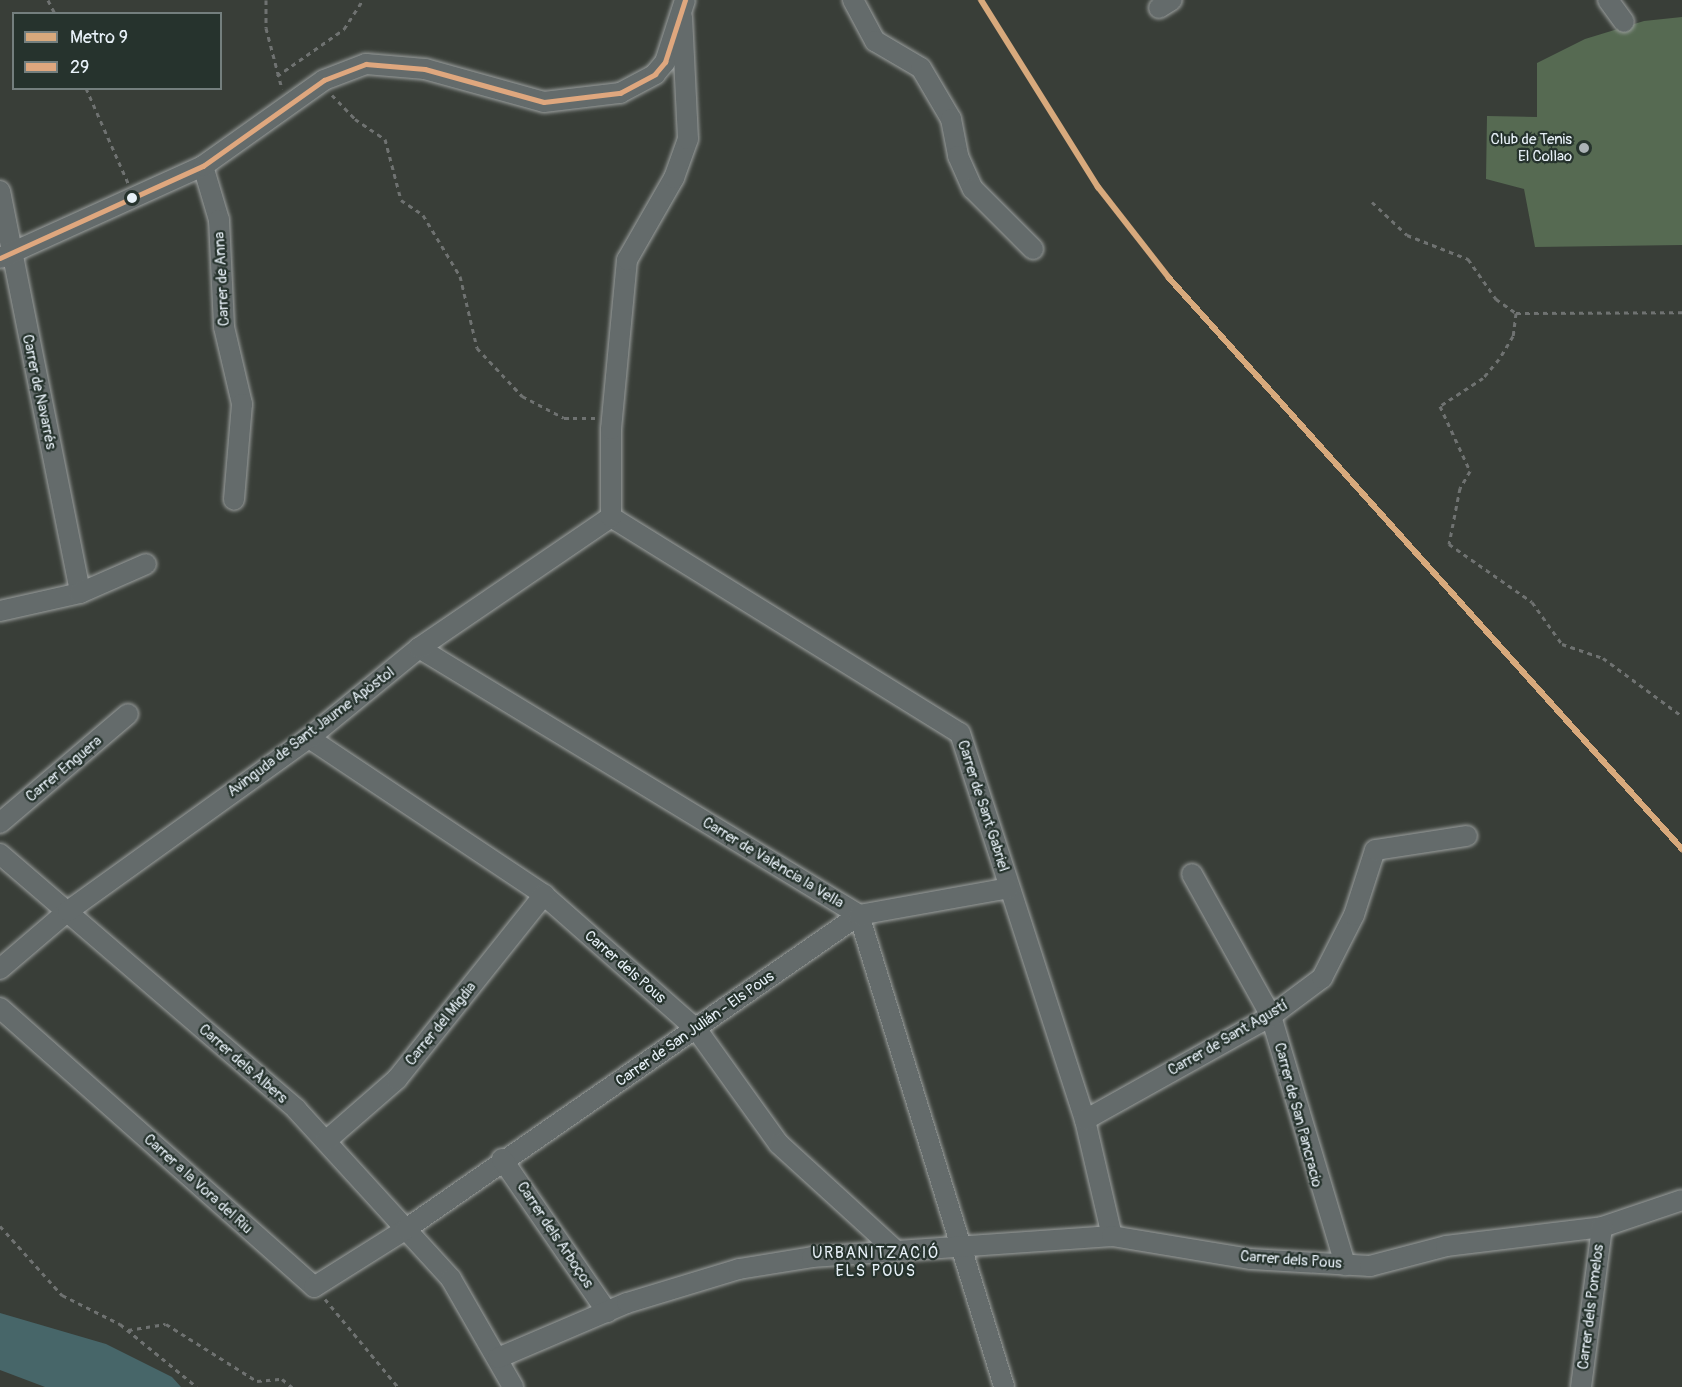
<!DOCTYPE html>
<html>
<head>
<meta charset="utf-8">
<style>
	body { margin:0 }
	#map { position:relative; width:1682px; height:1387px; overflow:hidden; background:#393e38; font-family:Pangolin,sans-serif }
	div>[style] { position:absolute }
	.green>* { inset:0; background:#566a52 }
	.water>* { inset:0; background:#476669 }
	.path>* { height:3px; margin-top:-1.5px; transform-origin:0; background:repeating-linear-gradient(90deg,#6f7271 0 4.5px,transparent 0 9px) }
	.roads { filter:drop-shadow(0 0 2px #9ca09f) drop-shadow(0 0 2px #9ca09f) }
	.minor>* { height:20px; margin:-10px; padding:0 10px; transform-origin:10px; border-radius:10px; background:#646b6b }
	.bus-1>* { height:4.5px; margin:-2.25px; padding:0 2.25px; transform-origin:2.25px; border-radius:2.25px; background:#dfa77e }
	.metro-1>* { height:6px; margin:-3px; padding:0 3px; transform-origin:3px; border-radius:3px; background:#d8a97c }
	.dots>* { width:16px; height:16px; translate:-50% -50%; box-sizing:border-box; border:3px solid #26332d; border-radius:50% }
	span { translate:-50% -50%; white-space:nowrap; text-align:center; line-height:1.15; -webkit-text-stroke:4.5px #26332d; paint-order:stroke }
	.poi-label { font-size:15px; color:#e8f1f8 }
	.right { translate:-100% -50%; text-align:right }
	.street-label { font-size:15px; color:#e8f1f8 }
	.neighbourhood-label { font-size:16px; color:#e8f1f8; letter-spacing:1.5px }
	.legend { position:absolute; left:12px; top:12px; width:210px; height:78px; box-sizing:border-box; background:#26332d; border:2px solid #747f7e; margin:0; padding:8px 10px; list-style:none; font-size:18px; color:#e8f1f8 }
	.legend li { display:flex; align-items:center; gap:12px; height:30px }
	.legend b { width:30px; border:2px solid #747f7e }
</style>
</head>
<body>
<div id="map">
	<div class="green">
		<i style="clip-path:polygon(1682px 17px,1682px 245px,1535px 247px,1524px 189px,1486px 179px,1487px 116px,1537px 117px,1537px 63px,1585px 39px,1644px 21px)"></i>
	</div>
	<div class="water">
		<i style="clip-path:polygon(0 1313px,106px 1344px,172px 1377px,181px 1387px,45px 1387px,0 1370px)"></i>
	</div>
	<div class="path">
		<i style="left:48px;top:0;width:16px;rotate:63deg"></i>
		<i style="left:266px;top:0;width:28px;rotate:90deg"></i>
		<i style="left:266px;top:28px;width:63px;rotate:75.3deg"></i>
		<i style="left:277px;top:76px;width:82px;rotate:-35deg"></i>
		<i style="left:344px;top:29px;width:35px;rotate:-57deg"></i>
		<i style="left:86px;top:88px;width:104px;rotate:66.1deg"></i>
		<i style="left:332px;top:95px;width:33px;rotate:46deg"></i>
		<i style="left:355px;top:119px;width:36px;rotate:34deg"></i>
		<i style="left:385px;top:139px;width:63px;rotate:75.3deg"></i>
		<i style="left:401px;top:200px;width:27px;rotate:34deg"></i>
		<i style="left:423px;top:215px;width:71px;rotate:58.8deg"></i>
		<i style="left:460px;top:276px;width:74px;rotate:76.7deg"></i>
		<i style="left:477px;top:348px;width:66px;rotate:46.8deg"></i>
		<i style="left:522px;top:396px;width:47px;rotate:27.6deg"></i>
		<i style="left:564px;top:418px;width:32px"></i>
		<i style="left:1372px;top:202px;width:48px;rotate:43.3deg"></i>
		<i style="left:1407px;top:235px;width:66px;rotate:21.5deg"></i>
		<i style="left:1468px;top:259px;width:49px;rotate:55deg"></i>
		<i style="left:1496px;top:299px;width:24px;rotate:35deg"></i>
		<i style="left:1516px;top:313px;width:166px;rotate:-0.3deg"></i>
		<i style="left:1516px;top:313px;width:23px;rotate:97deg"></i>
		<i style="left:1513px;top:336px;width:27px;rotate:121deg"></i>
		<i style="left:1499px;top:359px;width:25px;rotate:130deg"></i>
		<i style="left:1483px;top:378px;width:51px;rotate:146.9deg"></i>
		<i style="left:1440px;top:406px;width:72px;rotate:65.2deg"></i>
		<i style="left:1470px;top:471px;width:20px;rotate:120deg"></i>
		<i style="left:1460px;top:488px;width:57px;rotate:101.1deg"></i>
		<i style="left:1449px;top:544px;width:101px;rotate:34.9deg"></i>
		<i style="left:1532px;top:602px;width:52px;rotate:54.5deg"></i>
		<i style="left:1562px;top:644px;width:43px;rotate:18.9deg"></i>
		<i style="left:1603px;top:658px;width:98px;rotate:36.3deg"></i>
		<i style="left:0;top:1226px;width:93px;rotate:48.1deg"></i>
		<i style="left:62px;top:1295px;width:65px;rotate:26.6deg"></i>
		<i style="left:120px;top:1324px;width:99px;rotate:39.3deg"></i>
		<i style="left:325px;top:1299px;width:114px;rotate:50.3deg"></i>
		<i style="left:128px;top:1330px;width:38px;rotate:-9deg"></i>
		<i style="left:166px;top:1324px;width:107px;rotate:32.1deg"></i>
		<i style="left:257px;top:1381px;width:25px;rotate:-5deg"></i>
		<i style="left:282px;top:1379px;width:13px;rotate:39deg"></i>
	</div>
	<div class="roads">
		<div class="minor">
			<i style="left:853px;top:0;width:47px;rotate:61.8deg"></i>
			<i style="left:875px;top:41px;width:53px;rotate:30.4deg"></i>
			<i style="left:921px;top:68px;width:59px;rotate:59.5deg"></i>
			<i style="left:951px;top:119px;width:38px;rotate:79deg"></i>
			<i style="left:958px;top:156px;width:36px;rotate:66deg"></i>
			<i style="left:973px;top:189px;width:85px;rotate:45deg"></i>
			<i style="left:1608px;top:0;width:27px;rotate:54deg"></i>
			<i style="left:1159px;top:8px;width:15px;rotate:-32deg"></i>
			<i style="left:203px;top:166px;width:56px;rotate:73.5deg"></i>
			<i style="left:219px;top:220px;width:107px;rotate:87.3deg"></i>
			<i style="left:224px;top:327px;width:79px;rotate:76.8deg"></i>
			<i style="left:242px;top:404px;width:96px;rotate:94.8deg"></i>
			<i style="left:0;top:191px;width:410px;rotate:78.7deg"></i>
			<i style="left:0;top:258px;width:223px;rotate:-24.4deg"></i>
			<i style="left:203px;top:166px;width:148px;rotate:-35.4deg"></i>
			<i style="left:324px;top:80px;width:45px;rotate:-20.9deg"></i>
			<i style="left:366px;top:64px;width:59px;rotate:4.8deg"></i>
			<i style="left:425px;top:69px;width:123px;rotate:15.5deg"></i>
			<i style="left:544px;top:102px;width:77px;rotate:-6.8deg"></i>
			<i style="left:620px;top:93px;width:40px;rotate:-28deg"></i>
			<i style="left:655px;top:74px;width:16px;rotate:-50deg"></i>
			<i style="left:665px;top:62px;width:65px;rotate:-72.1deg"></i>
			<i style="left:611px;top:517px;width:410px;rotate:31.8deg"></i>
			<i style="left:960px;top:733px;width:407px;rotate:72.1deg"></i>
			<i style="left:1085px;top:1120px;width:119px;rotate:76.9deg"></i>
			<i style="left:0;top:611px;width:82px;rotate:-12.7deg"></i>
			<i style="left:80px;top:593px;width:72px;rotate:-23.7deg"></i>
			<i style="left:419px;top:648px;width:515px;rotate:31.25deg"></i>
			<i style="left:859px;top:915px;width:494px;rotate:72.9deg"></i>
			<i style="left:309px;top:738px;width:283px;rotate:33.7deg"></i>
			<i style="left:544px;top:895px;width:204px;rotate:41.4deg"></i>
			<i style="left:697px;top:1030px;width:140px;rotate:54.3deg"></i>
			<i style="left:779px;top:1144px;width:156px;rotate:42.4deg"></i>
			<i style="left:0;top:823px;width:168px;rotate:-40.4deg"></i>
			<i style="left:0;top:854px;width:391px;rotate:40.7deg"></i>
			<i style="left:296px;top:1109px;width:230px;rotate:47.6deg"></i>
			<i style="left:451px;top:1279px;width:125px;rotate:60.1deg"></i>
			<i style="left:1192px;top:874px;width:162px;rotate:60.9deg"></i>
			<i style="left:1271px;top:1016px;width:260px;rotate:73.4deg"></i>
			<i style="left:0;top:969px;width:89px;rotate:-40.5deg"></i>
			<i style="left:68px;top:911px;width:297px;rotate:-35.7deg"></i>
			<i style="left:309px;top:738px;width:142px;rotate:-39.3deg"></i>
			<i style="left:419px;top:648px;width:232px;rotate:-34.3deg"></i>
			<i style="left:611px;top:517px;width:88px;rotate:-90deg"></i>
			<i style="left:611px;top:429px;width:170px;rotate:-84.6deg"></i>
			<i style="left:627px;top:260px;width:95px;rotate:-60.2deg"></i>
			<i style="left:674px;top:178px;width:41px;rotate:-70.3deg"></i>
			<i style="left:688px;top:139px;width:122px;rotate:-92.8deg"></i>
			<i style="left:0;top:1008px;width:420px;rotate:41.6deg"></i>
			<i style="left:314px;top:1287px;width:109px;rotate:-32.2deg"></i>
			<i style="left:406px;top:1229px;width:551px;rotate:-34.73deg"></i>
			<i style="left:859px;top:915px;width:152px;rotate:-10.2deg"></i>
			<i style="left:1085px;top:1120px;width:213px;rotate:-29.2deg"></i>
			<i style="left:1271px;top:1016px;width:64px;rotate:-36.7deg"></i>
			<i style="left:1322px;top:978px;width:71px;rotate:-63.1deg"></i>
			<i style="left:1354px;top:915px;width:68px;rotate:-72.1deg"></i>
			<i style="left:1375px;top:850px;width:93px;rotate:-8.7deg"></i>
			<i style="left:326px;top:1141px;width:94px;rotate:-41.1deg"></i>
			<i style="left:397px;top:1079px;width:236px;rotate:-51.4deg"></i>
			<i style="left:502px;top:1159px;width:186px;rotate:55.5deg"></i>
			<i style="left:498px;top:1358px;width:140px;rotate:-23.1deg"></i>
			<i style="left:627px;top:1303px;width:117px;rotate:-16.9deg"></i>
			<i style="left:739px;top:1269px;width:74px;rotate:-9.3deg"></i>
			<i style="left:812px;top:1257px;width:301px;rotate:-4deg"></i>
			<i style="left:1112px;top:1236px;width:141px;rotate:9.4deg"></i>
			<i style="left:1251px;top:1259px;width:119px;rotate:3.4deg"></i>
			<i style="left:1370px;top:1266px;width:79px;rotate:-14.7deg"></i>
			<i style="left:1446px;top:1246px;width:157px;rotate:-6.9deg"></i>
			<i style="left:1602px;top:1227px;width:84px;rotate:-18.6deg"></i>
			<i style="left:1581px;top:1387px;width:161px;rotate:-82.5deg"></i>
		</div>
	</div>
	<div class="bus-1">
		<i style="left:0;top:258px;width:223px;rotate:-24.4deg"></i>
		<i style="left:203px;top:166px;width:148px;rotate:-35.4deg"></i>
		<i style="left:324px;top:80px;width:45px;rotate:-20.9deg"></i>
		<i style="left:366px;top:64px;width:59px;rotate:4.8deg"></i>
		<i style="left:425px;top:69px;width:123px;rotate:15.5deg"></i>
		<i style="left:544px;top:102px;width:77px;rotate:-6.8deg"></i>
		<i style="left:620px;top:93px;width:40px;rotate:-28deg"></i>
		<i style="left:655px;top:74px;width:16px;rotate:-50deg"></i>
		<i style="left:665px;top:62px;width:65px;rotate:-72.1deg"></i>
	</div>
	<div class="metro-1">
		<i style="left:981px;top:0;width:221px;rotate:58deg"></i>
		<i style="left:1098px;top:187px;width:115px;rotate:52deg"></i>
		<i style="left:1169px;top:278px;width:768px;rotate:48.06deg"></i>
	</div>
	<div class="dots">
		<i style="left:1584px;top:148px;background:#abb2b5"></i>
		<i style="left:132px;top:198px;background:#e8f1f8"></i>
	</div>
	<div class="poi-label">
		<span class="right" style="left:1572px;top:148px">Club de Tenis<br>El Collao</span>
	</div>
	<div class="street-label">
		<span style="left:222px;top:279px;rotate:-93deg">Carrer de Anna</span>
		<span style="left:39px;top:392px;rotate:78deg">Carrer de Navarrés</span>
		<span style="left:311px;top:732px;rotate:-37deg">Avinguda de Sant Jaume Apòstol</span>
		<span style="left:64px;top:769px;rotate:-40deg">Carrer Enguera</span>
		<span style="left:983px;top:806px;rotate:72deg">Carrer de Sant Gabriel</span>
		<span style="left:773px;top:863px;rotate:31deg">Carrer de València la Vella</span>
		<span style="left:625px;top:967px;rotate:41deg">Carrer dels Pous</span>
		<span style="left:441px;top:1024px;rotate:-51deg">Carrer del Migdia</span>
		<span style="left:695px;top:1029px;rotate:-35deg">Carrer de San Julián - Els Pous</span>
		<span style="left:1228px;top:1038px;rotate:-30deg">Carrer de Sant Agustí</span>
		<span style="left:243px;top:1064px;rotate:41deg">Carrer dels Àlbers</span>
		<span style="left:1298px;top:1115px;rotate:75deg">Carrer de San Pancracio</span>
		<span style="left:198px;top:1184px;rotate:42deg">Carrer a la Vora del Riu</span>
		<span style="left:555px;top:1235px;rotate:56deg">Carrer dels Arboços</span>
		<span style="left:1291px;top:1260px;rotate:4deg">Carrer dels Pous</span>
		<span style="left:1591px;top:1307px;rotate:-83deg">Carrer dels Pomelos</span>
	</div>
	<div class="neighbourhood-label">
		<span style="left:876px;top:1262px">URBANITZACIÓ<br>ELS POUS</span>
	</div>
	<ul class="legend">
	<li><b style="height:8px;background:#d8a97c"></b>Metro 9</li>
	<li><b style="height:8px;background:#dfa77e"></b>29</li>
	</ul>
</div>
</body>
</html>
